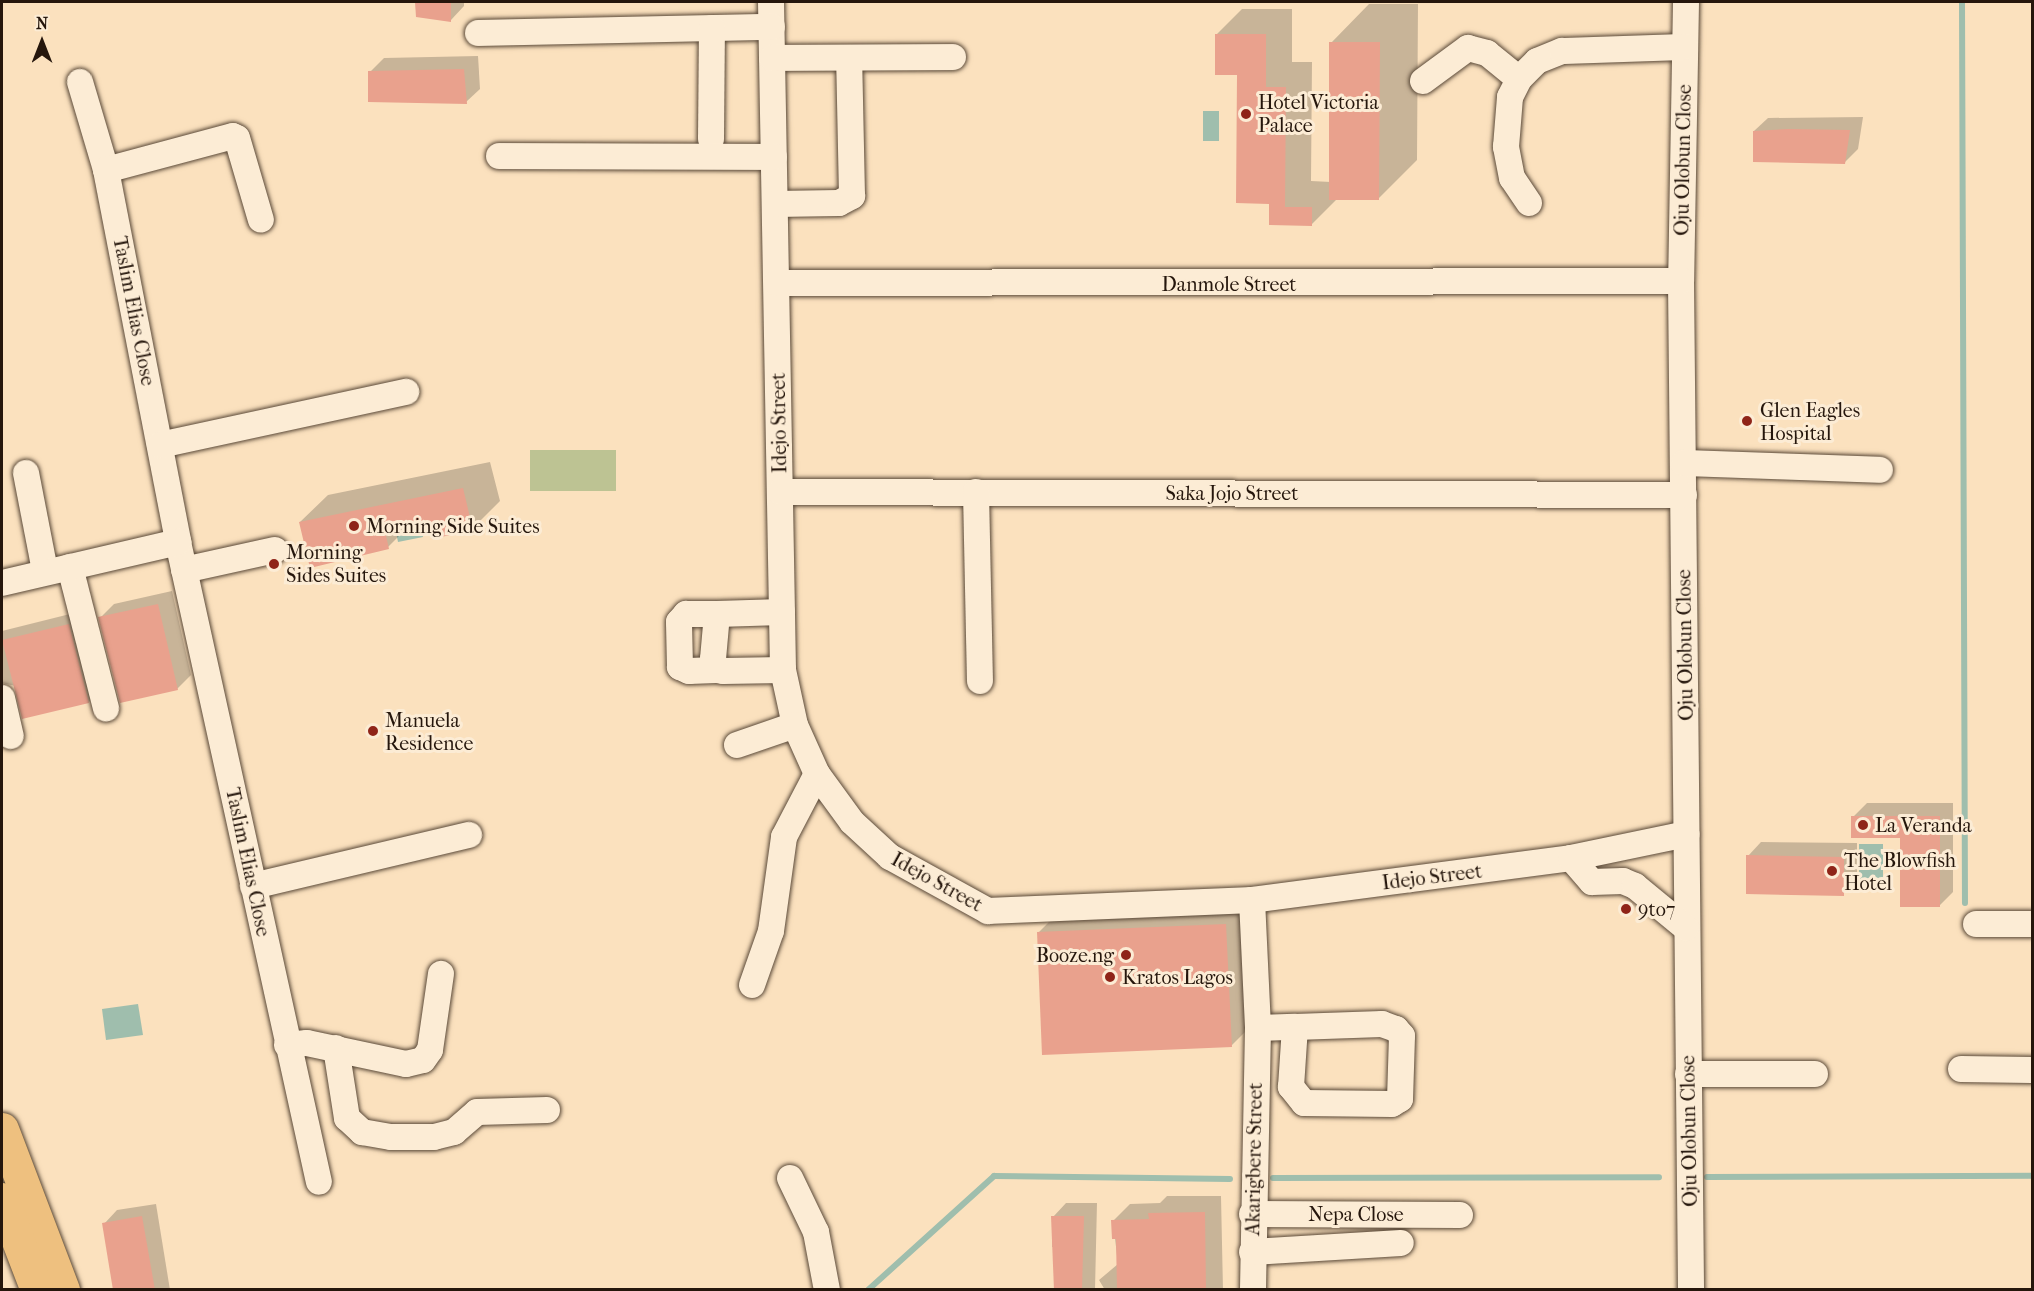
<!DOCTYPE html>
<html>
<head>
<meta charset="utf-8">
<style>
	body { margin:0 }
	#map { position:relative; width:2034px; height:1291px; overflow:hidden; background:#fbe1be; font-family:"IM FELL French Canon",serif }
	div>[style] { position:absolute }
	.green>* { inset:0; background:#bdc393 }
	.water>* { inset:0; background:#9fbead }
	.shadow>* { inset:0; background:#0003 }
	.stream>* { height:6px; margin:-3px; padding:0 3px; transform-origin:3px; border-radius:3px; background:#9fbead }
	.building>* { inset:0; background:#e9a18d }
	.roads { filter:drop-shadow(0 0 2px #5a4938) drop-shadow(0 0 2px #5a4938) }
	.minor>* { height:26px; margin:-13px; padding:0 13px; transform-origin:13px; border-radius:13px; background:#fcecd5 }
	.highway>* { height:33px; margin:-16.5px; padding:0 16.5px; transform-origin:16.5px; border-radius:16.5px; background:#eec07f }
	.dots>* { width:16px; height:16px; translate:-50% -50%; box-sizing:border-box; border:3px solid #fcecd5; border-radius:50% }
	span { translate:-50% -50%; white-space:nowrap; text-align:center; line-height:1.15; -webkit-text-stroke:6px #fcecd5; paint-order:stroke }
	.poi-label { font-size:20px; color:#25160c }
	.left { translate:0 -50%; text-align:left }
	.right { translate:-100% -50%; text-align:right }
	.street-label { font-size:20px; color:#25160c }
	.frame { position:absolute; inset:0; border:3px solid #25160c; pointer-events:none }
	.north { position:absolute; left:12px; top:12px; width:60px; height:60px; -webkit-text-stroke:4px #fcecd5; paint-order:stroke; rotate:0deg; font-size:16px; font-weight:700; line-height:24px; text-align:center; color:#25160c }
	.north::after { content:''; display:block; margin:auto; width:21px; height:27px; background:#25160c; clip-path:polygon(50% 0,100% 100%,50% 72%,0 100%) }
</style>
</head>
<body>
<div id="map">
	<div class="green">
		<i style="clip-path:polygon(530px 450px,616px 450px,616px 491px,530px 491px)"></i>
	</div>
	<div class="water">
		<i style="clip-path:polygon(1203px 111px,1219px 111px,1219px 141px,1203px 141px)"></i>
		<i style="clip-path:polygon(421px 526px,423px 537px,398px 542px,396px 532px)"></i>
		<i style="clip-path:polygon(1859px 844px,1883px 844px,1883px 890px,1859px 890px)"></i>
		<i style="clip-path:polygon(138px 1004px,143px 1035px,106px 1040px,102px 1009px)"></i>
	</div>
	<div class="shadow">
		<i style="clip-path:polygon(416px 2px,464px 2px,464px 6px,451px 20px,417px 16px)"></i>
		<i style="clip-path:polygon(1369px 4px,1418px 4px,1417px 160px,1379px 198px,1338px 198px,1311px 225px,1270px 202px,1238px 74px,1216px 35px,1242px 9px,1292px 9px,1292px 62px,1312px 62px,1311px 181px,1331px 182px,1331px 43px)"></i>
		<i style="clip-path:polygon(478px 56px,480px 89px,466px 102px,370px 72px,384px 58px)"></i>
		<i style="clip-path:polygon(1863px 117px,1858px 149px,1845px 162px,1754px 131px,1768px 118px)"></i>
		<i style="clip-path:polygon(490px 462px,500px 501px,473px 528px,434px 538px,429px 519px,412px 523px,388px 547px,300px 522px,328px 495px)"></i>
		<i style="clip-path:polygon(172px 591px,191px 675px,177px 689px,100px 618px,114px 604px)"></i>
		<i style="clip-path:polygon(82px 611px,102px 688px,89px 702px,2px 683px,2px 631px)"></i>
		<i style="clip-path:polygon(1867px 803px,1953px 803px,1953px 892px,1939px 906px,1902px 837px,1853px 817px)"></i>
		<i style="clip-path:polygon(1761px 842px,1857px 843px,1857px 880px,1843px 894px,1748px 856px)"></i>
		<i style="clip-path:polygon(1244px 906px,1249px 1028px,1231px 1046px,1038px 933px,1057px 914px)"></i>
		<i style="clip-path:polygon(1167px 1196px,1221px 1196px,1223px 1290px,1105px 1290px,1099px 1280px,1118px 1264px,1113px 1221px,1130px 1204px,1160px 1203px)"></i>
		<i style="clip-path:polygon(1066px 1203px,1097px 1203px,1095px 1290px,1054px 1290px,1057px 1247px,1052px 1247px,1053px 1217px)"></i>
		<i style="clip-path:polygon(156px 1204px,170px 1290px,115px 1290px,104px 1224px,117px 1210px)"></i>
	</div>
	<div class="stream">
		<i style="left:1962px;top:2px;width:901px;rotate:89.81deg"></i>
		<i style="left:1707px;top:1177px;width:325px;rotate:-0.2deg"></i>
		<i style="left:1273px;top:1178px;width:386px;rotate:-0.1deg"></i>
		<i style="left:868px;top:1290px;width:170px;rotate:-42.1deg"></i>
		<i style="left:994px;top:1176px;width:236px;rotate:0.7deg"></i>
	</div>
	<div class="building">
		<i style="clip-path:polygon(415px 2px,451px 2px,451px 22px,416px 17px)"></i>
		<i style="clip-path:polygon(1215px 34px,1266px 34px,1266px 87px,1286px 87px,1285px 207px,1312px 207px,1312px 226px,1269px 225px,1269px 204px,1236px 203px,1237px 75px,1215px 75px)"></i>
		<i style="clip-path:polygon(1329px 42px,1380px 42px,1379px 200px,1329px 200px)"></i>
		<i style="clip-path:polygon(464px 69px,467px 104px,368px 102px,368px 71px)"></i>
		<i style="clip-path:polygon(1788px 129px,1850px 130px,1845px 164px,1753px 162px,1753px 131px)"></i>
		<i style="clip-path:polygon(463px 488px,473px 530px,432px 539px,428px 521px,385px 531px,389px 549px,310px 568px,299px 522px)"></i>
		<i style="clip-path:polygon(158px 604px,178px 690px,120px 703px,98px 617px)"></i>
		<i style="clip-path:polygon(69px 624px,89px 703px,22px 719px,2px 640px)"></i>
		<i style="clip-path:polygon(1851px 816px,1940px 816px,1940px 907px,1900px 907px,1900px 838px,1851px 838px)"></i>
		<i style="clip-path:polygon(1746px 855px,1844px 857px,1844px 896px,1746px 894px)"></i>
		<i style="clip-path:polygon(1226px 924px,1232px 1047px,1042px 1055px,1037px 932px)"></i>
		<i style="clip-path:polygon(1205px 1212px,1206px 1290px,1117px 1290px,1116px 1239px,1112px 1239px,1111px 1220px,1149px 1219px,1148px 1213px)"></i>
		<i style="clip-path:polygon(142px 1216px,155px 1290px,113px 1290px,102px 1223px)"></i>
		<i style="clip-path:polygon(1051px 1216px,1084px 1216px,1082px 1290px,1054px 1290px)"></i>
	</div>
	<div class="roads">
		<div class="minor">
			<i style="left:771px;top:2px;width:668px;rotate:88.97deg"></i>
			<i style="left:783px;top:670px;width:56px;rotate:77.7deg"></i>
			<i style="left:795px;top:725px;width:54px;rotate:65.8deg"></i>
			<i style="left:817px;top:774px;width:59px;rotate:53.9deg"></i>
			<i style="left:852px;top:822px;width:52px;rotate:42.6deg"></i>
			<i style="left:890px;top:857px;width:112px;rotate:28.9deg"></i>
			<i style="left:988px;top:911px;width:264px;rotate:-2.4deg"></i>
			<i style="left:1252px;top:900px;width:322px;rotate:-7.5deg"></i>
			<i style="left:1571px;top:858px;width:118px;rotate:-11.7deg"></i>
			<i style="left:1686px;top:2px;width:279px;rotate:91deg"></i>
			<i style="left:1681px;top:281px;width:1009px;rotate:89.43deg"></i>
			<i style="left:478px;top:33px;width:294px;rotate:-1.2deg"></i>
			<i style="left:772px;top:58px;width:181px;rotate:-0.3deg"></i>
			<i style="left:1423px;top:81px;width:56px;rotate:-36.3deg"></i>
			<i style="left:1468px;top:48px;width:20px;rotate:15deg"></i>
			<i style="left:1487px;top:53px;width:41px;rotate:39.1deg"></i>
			<i style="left:80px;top:82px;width:92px;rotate:73.5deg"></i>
			<i style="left:106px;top:170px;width:379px;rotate:79deg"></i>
			<i style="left:178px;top:542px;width:655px;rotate:77.58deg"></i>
			<i style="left:711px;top:139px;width:111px;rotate:-89.5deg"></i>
			<i style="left:499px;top:156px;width:275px;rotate:0.2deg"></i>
			<i style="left:106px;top:170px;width:131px;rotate:-15deg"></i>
			<i style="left:233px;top:136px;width:4px;rotate:27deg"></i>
			<i style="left:237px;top:138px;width:85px;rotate:73.7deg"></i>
			<i style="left:1529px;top:203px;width:30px;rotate:-124deg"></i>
			<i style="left:1512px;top:178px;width:32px;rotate:-101deg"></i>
			<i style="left:1506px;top:147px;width:50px;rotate:-85.4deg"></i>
			<i style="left:1510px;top:97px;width:20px;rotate:-63deg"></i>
			<i style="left:1519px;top:79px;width:25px;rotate:-45deg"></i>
			<i style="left:1537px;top:61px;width:27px;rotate:-22deg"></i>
			<i style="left:1562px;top:51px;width:123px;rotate:-1.9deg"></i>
			<i style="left:775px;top:204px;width:64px;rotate:-0.9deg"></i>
			<i style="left:839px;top:203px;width:15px;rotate:-28deg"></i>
			<i style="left:852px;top:196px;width:138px;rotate:-91.2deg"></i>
			<i style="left:777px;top:283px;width:904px;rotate:-0.13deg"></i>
			<i style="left:160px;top:445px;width:252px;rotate:-12.2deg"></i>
			<i style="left:1684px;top:463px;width:196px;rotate:2deg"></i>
			<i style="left:26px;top:473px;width:100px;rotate:79deg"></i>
			<i style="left:780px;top:492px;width:904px;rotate:0.19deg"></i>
			<i style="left:976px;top:492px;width:189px;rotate:88.8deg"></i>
			<i style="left:70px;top:567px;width:146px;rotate:75.7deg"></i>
			<i style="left:184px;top:570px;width:93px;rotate:-12.4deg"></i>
			<i style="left:2px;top:583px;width:181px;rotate:-13.1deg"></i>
			<i style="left:782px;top:612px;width:65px;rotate:178.2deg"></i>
			<i style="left:717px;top:614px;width:45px;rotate:95.1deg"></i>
			<i style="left:713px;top:659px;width:11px;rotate:75deg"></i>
			<i style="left:716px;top:670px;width:7px;rotate:8deg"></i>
			<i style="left:723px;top:671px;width:60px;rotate:-1deg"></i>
			<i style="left:716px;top:670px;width:27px;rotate:178deg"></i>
			<i style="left:689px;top:671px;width:10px;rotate:-156deg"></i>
			<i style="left:680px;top:667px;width:45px;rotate:-91.3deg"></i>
			<i style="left:679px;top:622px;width:11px;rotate:-49deg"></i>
			<i style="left:686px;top:614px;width:31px"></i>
			<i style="left:2px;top:698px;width:39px;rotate:77deg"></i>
			<i style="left:737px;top:745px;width:61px;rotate:-19deg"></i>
			<i style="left:1571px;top:858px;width:32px;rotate:49deg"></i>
			<i style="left:1592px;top:882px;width:31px;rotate:-2deg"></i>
			<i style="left:1623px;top:881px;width:13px;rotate:23deg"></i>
			<i style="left:1635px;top:886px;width:66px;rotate:39.5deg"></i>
			<i style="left:253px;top:886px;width:222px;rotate:-13.3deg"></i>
			<i style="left:1252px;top:900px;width:128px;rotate:87.3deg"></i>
			<i style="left:1258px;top:1028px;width:262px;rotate:91.1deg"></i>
			<i style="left:1976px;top:924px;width:56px"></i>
			<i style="left:752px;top:985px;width:57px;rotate:-70.6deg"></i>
			<i style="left:771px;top:931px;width:95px;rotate:-82.1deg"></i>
			<i style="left:784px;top:837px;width:71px;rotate:-62.4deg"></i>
			<i style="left:1258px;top:1028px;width:37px;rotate:-2deg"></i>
			<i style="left:1295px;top:1027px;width:87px;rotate:-2deg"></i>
			<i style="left:1382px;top:1024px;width:15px;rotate:20deg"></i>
			<i style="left:1396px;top:1029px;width:9px;rotate:49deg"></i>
			<i style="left:1402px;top:1036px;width:63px;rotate:91.8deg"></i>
			<i style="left:1400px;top:1099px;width:9px;rotate:148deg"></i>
			<i style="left:1392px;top:1104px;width:88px;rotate:-179.3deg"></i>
			<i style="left:1304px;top:1103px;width:21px;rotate:-129deg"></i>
			<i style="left:1291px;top:1087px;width:60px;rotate:-86.2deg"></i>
			<i style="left:287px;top:1045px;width:20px;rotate:-6deg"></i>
			<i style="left:307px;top:1043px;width:101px;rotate:12deg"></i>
			<i style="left:406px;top:1064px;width:17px;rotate:-13deg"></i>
			<i style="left:423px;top:1060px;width:12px;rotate:-55deg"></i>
			<i style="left:430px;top:1050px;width:77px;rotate:-81.8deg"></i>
			<i style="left:336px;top:1048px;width:71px;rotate:81.1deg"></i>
			<i style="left:347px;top:1118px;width:21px;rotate:43deg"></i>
			<i style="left:362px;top:1132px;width:29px;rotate:10deg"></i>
			<i style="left:391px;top:1137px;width:43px"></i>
			<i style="left:434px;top:1137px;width:21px;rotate:-14deg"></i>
			<i style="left:454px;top:1132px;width:30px;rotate:-41deg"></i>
			<i style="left:477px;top:1112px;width:70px;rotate:-1.6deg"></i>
			<i style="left:1961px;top:1069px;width:71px;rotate:0.8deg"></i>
			<i style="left:1688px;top:1074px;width:127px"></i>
			<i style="left:790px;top:1178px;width:60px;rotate:64.3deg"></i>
			<i style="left:816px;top:1232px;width:59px;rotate:79.3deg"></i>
			<i style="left:1252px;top:1214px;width:208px;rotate:0.3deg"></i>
			<i style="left:1252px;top:1252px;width:149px;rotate:-3.5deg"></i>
		</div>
		<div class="highway">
			<i style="left:2px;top:1129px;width:172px;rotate:69.2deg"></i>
			<i style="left:2px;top:1199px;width:97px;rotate:69deg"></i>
		</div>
	</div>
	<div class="dots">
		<i style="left:1246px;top:114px;background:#8f2418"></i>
		<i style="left:1747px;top:421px;background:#8f2418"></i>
		<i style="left:354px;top:526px;background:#8f2418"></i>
		<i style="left:274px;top:564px;background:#8f2418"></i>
		<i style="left:373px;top:731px;background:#8f2418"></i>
		<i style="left:1863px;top:825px;background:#8f2418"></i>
		<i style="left:1832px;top:871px;background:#8f2418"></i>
		<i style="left:1626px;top:909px;background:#8f2418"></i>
		<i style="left:1126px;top:955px;background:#8f2418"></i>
		<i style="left:1110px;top:977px;background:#8f2418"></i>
	</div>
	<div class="poi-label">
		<span class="left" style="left:1258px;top:114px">Hotel Victoria<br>Palace</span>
		<span class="left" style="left:1760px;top:422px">Glen Eagles<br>Hospital</span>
		<span class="left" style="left:366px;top:526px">Morning Side Suites</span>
		<span class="left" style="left:286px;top:564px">Morning<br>Sides Suites</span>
		<span class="left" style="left:385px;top:732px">Manuela<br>Residence</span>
		<span class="left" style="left:1875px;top:825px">La Veranda</span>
		<span class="left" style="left:1844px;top:872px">The Blowfish<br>Hotel</span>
		<span class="left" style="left:1638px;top:909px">9to7</span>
		<span class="right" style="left:1114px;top:955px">Booze.ng</span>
		<span class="left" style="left:1122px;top:977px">Kratos Lagos</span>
	</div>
	<div class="street-label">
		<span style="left:1683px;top:160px;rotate:-89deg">Oju Olobun Close</span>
		<span style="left:1229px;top:284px">Danmole Street</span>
		<span style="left:134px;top:311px;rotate:79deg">Taslim Elias Close</span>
		<span style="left:779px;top:423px;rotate:-91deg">Idejo Street</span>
		<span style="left:1232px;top:493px">Saka Jojo Street</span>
		<span style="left:1685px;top:645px;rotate:-91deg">Oju Olobun Close</span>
		<span style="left:248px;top:862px;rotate:78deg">Taslim Elias Close</span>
		<span style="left:1432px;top:877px;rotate:-7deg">Idejo Street</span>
		<span style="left:937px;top:882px;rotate:29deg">Idejo Street</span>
		<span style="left:1689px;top:1131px;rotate:-91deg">Oju Olobun Close</span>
		<span style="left:1254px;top:1159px;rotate:-89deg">Akarigbere Street</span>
		<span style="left:1356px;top:1214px">Nepa Close</span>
	</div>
	<div class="frame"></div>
	<div class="north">N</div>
</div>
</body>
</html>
